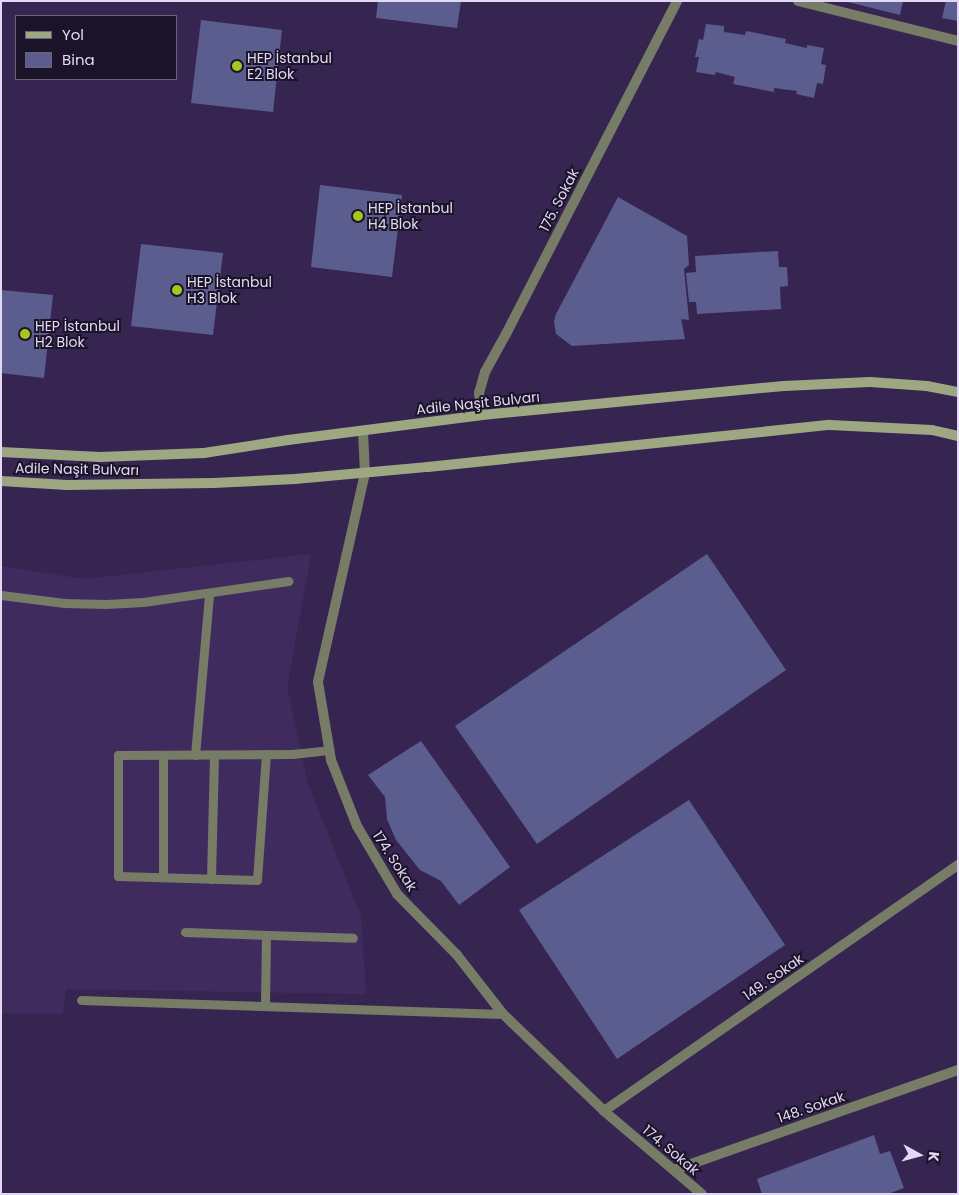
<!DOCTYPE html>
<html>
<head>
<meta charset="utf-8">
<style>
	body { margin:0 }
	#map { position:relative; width:959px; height:1195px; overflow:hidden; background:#372551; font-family:Poppins,sans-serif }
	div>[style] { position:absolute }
	.built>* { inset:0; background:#402b5e }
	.building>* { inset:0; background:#5b5d8f }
	.lane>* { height:9px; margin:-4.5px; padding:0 4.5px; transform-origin:4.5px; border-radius:4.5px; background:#767c65 }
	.street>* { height:10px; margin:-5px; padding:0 5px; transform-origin:5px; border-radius:5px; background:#767c65 }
	.secondary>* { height:10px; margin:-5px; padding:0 5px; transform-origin:5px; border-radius:5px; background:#9da882 }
	.dots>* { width:14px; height:14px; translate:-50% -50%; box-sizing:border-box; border:2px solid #1b1327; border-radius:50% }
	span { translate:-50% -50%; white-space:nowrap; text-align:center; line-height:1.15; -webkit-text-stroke:4px #1b1327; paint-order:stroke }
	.poi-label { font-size:14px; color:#e1d8f4 }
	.left { translate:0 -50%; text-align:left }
	.street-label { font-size:14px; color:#e1d8f4 }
	.frame { position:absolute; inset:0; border:2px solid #e1d8f4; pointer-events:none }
	.legend { position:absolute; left:15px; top:15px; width:162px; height:65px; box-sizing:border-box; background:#1b1327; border:1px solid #6a6279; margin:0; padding:6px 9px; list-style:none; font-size:15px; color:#e1d8f4 }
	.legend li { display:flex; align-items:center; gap:10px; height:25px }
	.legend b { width:25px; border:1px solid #6a6279 }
	.north { position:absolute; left:894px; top:1130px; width:50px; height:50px; -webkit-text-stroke:4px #1b1327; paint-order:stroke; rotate:97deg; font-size:14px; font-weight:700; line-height:20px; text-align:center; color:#e1d8f4 }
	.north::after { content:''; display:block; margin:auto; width:18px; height:22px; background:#e1d8f4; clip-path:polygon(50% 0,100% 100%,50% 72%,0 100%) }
</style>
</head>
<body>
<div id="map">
	<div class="built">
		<i style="clip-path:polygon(311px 554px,287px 688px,308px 784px,361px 916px,366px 994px,66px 989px,63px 1014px,1px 1013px,1px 566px,84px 579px)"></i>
	</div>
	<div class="building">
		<i style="clip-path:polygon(378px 1px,461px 1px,457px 28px,376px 18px)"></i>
		<i style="clip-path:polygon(844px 1px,903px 1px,900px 15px)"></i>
		<i style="clip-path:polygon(946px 1px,958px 1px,958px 21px,942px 18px)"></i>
		<i style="clip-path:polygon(201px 20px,282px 30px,273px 112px,191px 103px)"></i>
		<i style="clip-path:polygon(706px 24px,724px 26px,724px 32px,745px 35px,746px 31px,786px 39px,785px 43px,807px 48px,807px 45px,824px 48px,821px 64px,826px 65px,823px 84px,817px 83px,814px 98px,796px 94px,797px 91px,774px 88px,774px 92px,733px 84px,735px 77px,716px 72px,715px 75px,696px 72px,699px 57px,695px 57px,699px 39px,703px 40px)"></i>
		<i style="clip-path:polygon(320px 185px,402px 195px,392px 277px,311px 267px)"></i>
		<i style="clip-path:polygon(618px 197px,687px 236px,689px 265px,684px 269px,689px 320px,681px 319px,685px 339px,572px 346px,556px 334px,554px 322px,556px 314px)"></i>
		<i style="clip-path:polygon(141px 244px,223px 253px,213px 335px,131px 326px)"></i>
		<i style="clip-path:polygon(778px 251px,779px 267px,787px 267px,788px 286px,780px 287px,781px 309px,697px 314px,696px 302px,689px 302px,686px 273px,696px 272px,695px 256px)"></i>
		<i style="clip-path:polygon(1px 290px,53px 295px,44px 378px,1px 373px)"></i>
		<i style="clip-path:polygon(707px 554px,786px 670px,537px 844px,455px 726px)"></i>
		<i style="clip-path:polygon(421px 741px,510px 867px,459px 905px,441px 881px,420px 870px,396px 840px,387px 819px,385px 797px,368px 775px)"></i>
		<i style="clip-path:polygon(689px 800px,785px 945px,617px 1059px,519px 910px)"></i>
		<i style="clip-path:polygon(874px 1135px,880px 1154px,890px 1151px,904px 1188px,888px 1194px,762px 1194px,757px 1179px)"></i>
	</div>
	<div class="lane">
		<i style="left:1px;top:595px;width:64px;rotate:7.2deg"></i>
		<i style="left:64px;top:603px;width:42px;rotate:1.4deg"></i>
		<i style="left:106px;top:604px;width:37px;rotate:-3deg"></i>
		<i style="left:143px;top:602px;width:147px;rotate:-8.2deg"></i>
		<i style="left:266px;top:754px;width:126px;rotate:94.1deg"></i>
		<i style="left:257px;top:880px;width:139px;rotate:-178.4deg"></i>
		<i style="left:118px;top:876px;width:121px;rotate:-90deg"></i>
		<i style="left:118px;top:755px;width:174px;rotate:-0.3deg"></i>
		<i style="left:292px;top:754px;width:37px;rotate:-6deg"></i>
		<i style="left:195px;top:755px;width:162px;rotate:-85deg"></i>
		<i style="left:163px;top:877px;width:122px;rotate:-90deg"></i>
		<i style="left:211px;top:879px;width:124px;rotate:-88.6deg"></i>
		<i style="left:185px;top:932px;width:168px;rotate:2deg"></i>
		<i style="left:81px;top:1000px;width:422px;rotate:1.9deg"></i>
		<i style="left:265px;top:1006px;width:71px;rotate:-89.2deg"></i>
	</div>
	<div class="street">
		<i style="left:798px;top:1px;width:165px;rotate:14deg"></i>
		<i style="left:482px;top:415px;width:22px;rotate:-98deg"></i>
		<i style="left:479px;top:393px;width:22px;rotate:-74deg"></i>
		<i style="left:485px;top:372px;width:43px;rotate:-61.1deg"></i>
		<i style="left:506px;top:334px;width:374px;rotate:-62.8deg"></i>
		<i style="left:363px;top:431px;width:42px;rotate:87.3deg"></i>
		<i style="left:365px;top:473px;width:214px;rotate:102.7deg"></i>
		<i style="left:318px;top:682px;width:79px;rotate:80.5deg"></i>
		<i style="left:331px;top:760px;width:71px;rotate:68.5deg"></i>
		<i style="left:357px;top:826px;width:79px;rotate:59.5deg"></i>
		<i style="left:397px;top:894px;width:86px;rotate:45.5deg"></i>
		<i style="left:457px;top:955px;width:75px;rotate:52.1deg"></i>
		<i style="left:503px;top:1014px;width:140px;rotate:43.8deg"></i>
		<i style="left:604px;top:1111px;width:128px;rotate:40.3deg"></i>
		<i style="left:604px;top:1111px;width:431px;rotate:-34.8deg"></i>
		<i style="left:674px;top:1170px;width:301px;rotate:-19.4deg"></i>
	</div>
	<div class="secondary">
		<i style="left:1px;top:452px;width:99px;rotate:2.9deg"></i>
		<i style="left:100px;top:457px;width:104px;rotate:-2.2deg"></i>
		<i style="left:204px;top:453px;width:85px;rotate:-8.8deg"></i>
		<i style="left:288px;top:440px;width:196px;rotate:-7.3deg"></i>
		<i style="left:482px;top:415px;width:303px;rotate:-5.5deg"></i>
		<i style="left:784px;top:386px;width:86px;rotate:-2.7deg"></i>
		<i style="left:870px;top:382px;width:57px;rotate:4deg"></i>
		<i style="left:927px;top:386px;width:32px;rotate:11deg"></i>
		<i style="left:1px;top:481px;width:66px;rotate:3.5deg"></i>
		<i style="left:67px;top:485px;width:146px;rotate:-0.8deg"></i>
		<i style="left:213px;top:483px;width:82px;rotate:-2.8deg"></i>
		<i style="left:295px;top:479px;width:134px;rotate:-5.2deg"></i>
		<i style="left:428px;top:467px;width:404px;rotate:-6deg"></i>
		<i style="left:830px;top:425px;width:102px;rotate:2.8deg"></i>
		<i style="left:932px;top:430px;width:27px;rotate:13deg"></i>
	</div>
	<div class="dots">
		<i style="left:237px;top:66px;background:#a7c71e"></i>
		<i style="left:358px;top:216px;background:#a7c71e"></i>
		<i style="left:177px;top:290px;background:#a7c71e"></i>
		<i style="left:25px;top:334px;background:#a7c71e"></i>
	</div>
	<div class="poi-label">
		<span class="left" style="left:247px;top:66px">HEP İstanbul<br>E2 Blok</span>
		<span class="left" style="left:368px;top:216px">HEP İstanbul<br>H4 Blok</span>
		<span class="left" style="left:187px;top:290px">HEP İstanbul<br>H3 Blok</span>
		<span class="left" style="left:35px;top:334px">HEP İstanbul<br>H2 Blok</span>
	</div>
	<div class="street-label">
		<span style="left:559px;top:200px;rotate:-63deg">175. Sokak</span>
		<span style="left:478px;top:403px;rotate:-6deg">Adile Naşit Bulvarı</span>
		<span style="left:77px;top:469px;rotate:1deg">Adile Naşit Bulvarı</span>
		<span style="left:395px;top:861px;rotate:57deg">174. Sokak</span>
		<span style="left:773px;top:977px;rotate:-35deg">149. Sokak</span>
		<span style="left:811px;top:1107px;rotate:-19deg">148. Sokak</span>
		<span style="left:671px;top:1150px;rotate:40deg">174. Sokak</span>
	</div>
	<div class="frame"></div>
	<ul class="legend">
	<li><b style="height:6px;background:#9da882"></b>Yol</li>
	<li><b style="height:14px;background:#5b5d8f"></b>Bina</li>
	</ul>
	<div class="north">K</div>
</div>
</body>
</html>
